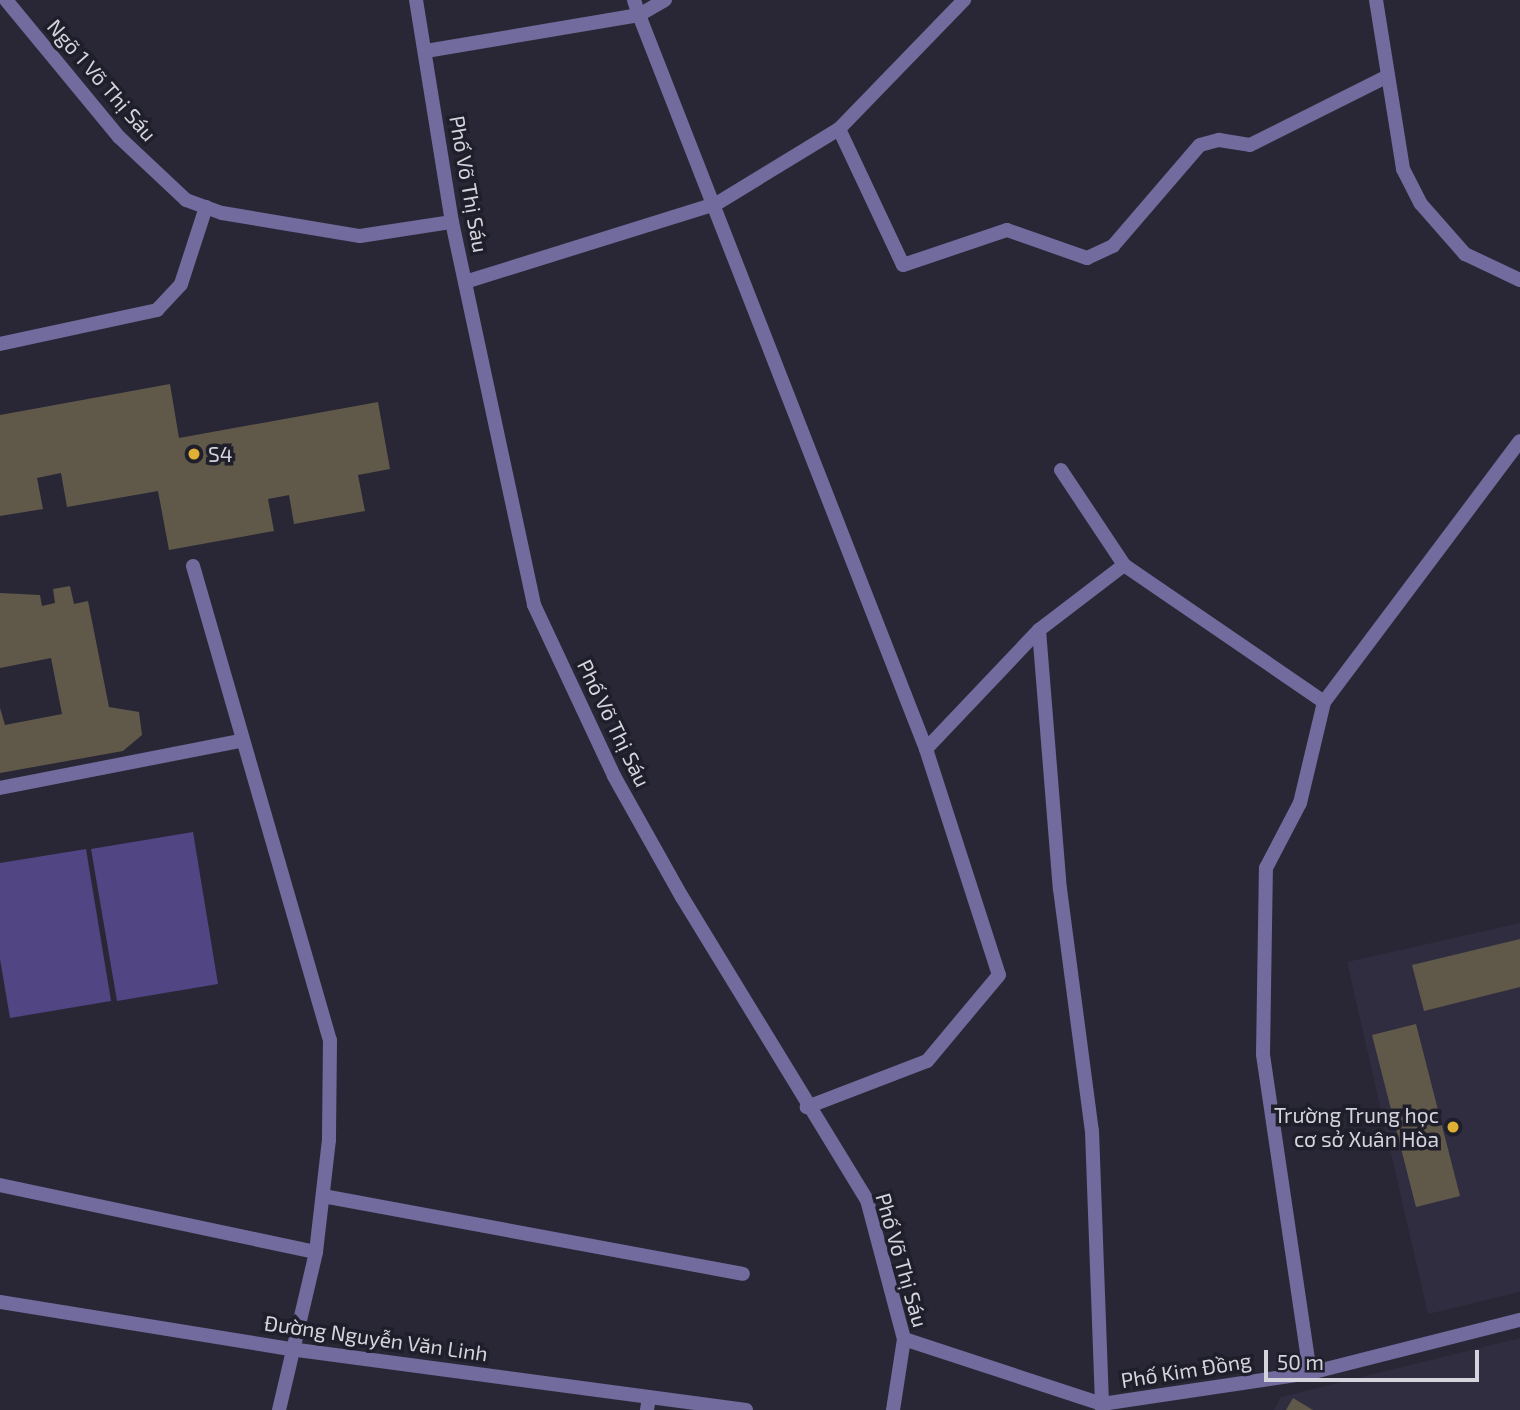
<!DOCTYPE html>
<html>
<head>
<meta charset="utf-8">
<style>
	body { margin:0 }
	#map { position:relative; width:1520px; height:1410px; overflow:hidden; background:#292735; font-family:"Exo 2",sans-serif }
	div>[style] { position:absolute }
	.built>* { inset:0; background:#302d41 }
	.green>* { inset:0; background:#514583 }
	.building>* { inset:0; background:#60594a }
	.service>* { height:14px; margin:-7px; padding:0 7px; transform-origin:7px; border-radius:7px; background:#726b9e }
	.minor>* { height:14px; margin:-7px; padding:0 7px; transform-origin:7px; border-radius:7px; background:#726b9e }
	.tertiary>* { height:14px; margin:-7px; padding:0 7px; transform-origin:7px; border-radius:7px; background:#726b9e }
	.dots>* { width:19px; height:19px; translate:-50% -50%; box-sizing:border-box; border:4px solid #1f1e2b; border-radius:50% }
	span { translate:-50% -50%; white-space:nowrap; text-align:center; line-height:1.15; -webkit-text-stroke:7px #1f1e2b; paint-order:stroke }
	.street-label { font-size:21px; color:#d5d4dd }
	.poi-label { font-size:21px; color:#d5d4dd }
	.left { translate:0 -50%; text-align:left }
	.right { translate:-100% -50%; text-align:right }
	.scale { position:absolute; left:1264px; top:1350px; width:215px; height:32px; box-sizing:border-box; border:4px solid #d5d4dd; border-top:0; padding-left:9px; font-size:21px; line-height:24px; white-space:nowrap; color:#d5d4dd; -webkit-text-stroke:5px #1f1e2b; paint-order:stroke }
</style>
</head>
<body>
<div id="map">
	<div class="built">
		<i style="clip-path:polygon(1520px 923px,1520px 1292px,1428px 1314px,1347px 962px)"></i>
		<i style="clip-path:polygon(1520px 1338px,1520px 1410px,1274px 1410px,1281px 1397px)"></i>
	</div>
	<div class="green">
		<i style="clip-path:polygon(193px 832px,218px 984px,117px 1001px,91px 849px)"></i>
		<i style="clip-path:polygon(86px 849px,111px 1001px,10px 1018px,0 959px,0 863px)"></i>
	</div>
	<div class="building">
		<i style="clip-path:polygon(170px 384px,179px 438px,378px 402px,390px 469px,358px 475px,365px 511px,294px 524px,289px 495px,268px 499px,274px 531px,169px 550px,158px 491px,67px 507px,61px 473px,37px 478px,43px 509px,0 516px,0 415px)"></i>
		<i style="clip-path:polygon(70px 586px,74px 604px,88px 601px,109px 707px,139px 712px,142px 735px,123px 751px,0 773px,0 708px,5px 725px,62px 714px,51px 658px,0 668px,0 593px,40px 595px,42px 606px,55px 603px,53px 589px)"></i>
		<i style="clip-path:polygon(1520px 939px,1520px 987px,1424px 1011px,1412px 965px)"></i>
		<i style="clip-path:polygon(1416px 1024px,1460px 1196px,1416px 1207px,1372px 1035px)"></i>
		<i style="clip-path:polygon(1293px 1398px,1313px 1410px,1286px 1410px)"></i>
	</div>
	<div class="service">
		<i style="left:193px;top:566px;width:493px;rotate:73.9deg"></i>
		<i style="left:330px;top:1040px;width:100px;rotate:90.6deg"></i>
		<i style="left:0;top:788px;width:245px;rotate:-11.1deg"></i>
	</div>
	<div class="minor">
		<i style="left:6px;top:0;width:178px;rotate:50.5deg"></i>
		<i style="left:119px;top:137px;width:92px;rotate:43.2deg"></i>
		<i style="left:186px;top:200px;width:38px;rotate:20deg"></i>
		<i style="left:222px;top:213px;width:140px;rotate:9.5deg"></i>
		<i style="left:360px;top:236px;width:93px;rotate:-8.7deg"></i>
		<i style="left:416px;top:0;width:225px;rotate:80.8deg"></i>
		<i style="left:452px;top:222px;width:392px;rotate:77.9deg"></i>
		<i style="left:534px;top:605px;width:189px;rotate:64.9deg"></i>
		<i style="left:614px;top:776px;width:139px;rotate:60.7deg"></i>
		<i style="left:682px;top:897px;width:355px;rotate:58.6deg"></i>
		<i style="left:867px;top:1200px;width:144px;rotate:75.1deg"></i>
		<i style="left:904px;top:1339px;width:72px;rotate:98.8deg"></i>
		<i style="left:634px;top:0;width:16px;rotate:72deg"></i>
		<i style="left:639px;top:15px;width:30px;rotate:-30deg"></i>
		<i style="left:426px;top:51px;width:216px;rotate:-9.6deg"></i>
		<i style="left:639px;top:15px;width:788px;rotate:68.64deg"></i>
		<i style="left:926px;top:749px;width:237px;rotate:72.1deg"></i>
		<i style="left:999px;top:975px;width:112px;rotate:129.9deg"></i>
		<i style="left:927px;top:1061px;width:129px;rotate:159deg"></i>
		<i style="left:839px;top:129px;width:150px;rotate:64.8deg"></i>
		<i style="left:903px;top:265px;width:110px;rotate:-18.6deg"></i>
		<i style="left:1007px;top:230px;width:85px;rotate:19.3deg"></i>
		<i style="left:1087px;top:258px;width:29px;rotate:-25deg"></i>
		<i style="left:1113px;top:246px;width:133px;rotate:-49.3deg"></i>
		<i style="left:1200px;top:145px;width:20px;rotate:-15deg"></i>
		<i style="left:1219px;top:140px;width:31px;rotate:9deg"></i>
		<i style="left:1250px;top:145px;width:152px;rotate:-26.6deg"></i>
		<i style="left:465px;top:282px;width:263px;rotate:-17.3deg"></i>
		<i style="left:716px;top:204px;width:144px;rotate:-31.4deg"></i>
		<i style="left:839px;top:129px;width:180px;rotate:-45.9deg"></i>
		<i style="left:0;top:344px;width:161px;rotate:-12.2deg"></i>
		<i style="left:157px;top:310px;width:35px;rotate:-47deg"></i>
		<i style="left:181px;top:284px;width:81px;rotate:-72deg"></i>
		<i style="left:1061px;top:470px;width:114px;rotate:56.4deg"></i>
		<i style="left:1124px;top:565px;width:242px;rotate:34.4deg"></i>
		<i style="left:1039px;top:630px;width:260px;rotate:85.4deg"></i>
		<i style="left:1060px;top:889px;width:244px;rotate:82.5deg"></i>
		<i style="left:1092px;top:1131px;width:279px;rotate:87.9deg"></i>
		<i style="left:926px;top:749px;width:164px;rotate:-46.5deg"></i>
		<i style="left:1039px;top:630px;width:107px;rotate:-37.4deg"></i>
		<i style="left:0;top:1185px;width:323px;rotate:12deg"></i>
		<i style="left:323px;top:1196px;width:427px;rotate:10.5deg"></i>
		<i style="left:904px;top:1339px;width:208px;rotate:18.2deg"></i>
		<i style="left:1102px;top:1404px;width:210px;rotate:-8.5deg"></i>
		<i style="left:1310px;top:1373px;width:217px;rotate:-14.2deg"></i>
		<i style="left:1310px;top:1373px;width:322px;rotate:-98.4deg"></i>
		<i style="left:1263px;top:1054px;width:186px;rotate:-89.1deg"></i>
		<i style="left:1266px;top:868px;width:73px;rotate:-62.4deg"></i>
		<i style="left:1300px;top:803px;width:104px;rotate:-76.6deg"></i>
		<i style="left:1324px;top:702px;width:326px;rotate:-53.1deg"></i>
		<i style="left:279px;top:1410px;width:162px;rotate:-76.8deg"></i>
		<i style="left:316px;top:1252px;width:113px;rotate:-83.4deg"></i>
		<i style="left:647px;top:1410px;width:13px;rotate:-81deg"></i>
	</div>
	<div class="tertiary">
		<i style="left:1376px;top:0;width:171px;rotate:80.9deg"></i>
		<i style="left:1403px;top:169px;width:39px;rotate:63deg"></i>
		<i style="left:1421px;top:204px;width:67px;rotate:48.7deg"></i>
		<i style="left:1465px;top:254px;width:61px;rotate:25.3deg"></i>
		<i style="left:0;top:1302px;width:294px;rotate:9.2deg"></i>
		<i style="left:290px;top:1349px;width:460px;rotate:7.6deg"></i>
	</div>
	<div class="dots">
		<i style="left:194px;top:454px;background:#dfb034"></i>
		<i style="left:1453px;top:1127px;background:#dfb034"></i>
	</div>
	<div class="street-label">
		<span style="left:102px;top:80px;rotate:49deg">Ngõ 1 Võ Thị Sáu</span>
		<span style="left:469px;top:184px;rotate:80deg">Phố Võ Thị Sáu</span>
		<span style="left:614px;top:723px;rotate:64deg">Phố Võ Thị Sáu</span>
		<span style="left:902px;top:1260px;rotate:74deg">Phố Võ Thị Sáu</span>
		<span style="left:376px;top:1338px;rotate:8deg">Đường Nguyễn Văn Linh</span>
		<span style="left:1186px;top:1370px;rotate:-9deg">Phố Kim Đồng</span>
	</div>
	<div class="poi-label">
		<span class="left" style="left:208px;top:454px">S4</span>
		<span class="right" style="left:1439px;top:1127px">Trường Trung học<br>cơ sở Xuân Hòa</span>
	</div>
	<div class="scale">50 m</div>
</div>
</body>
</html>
